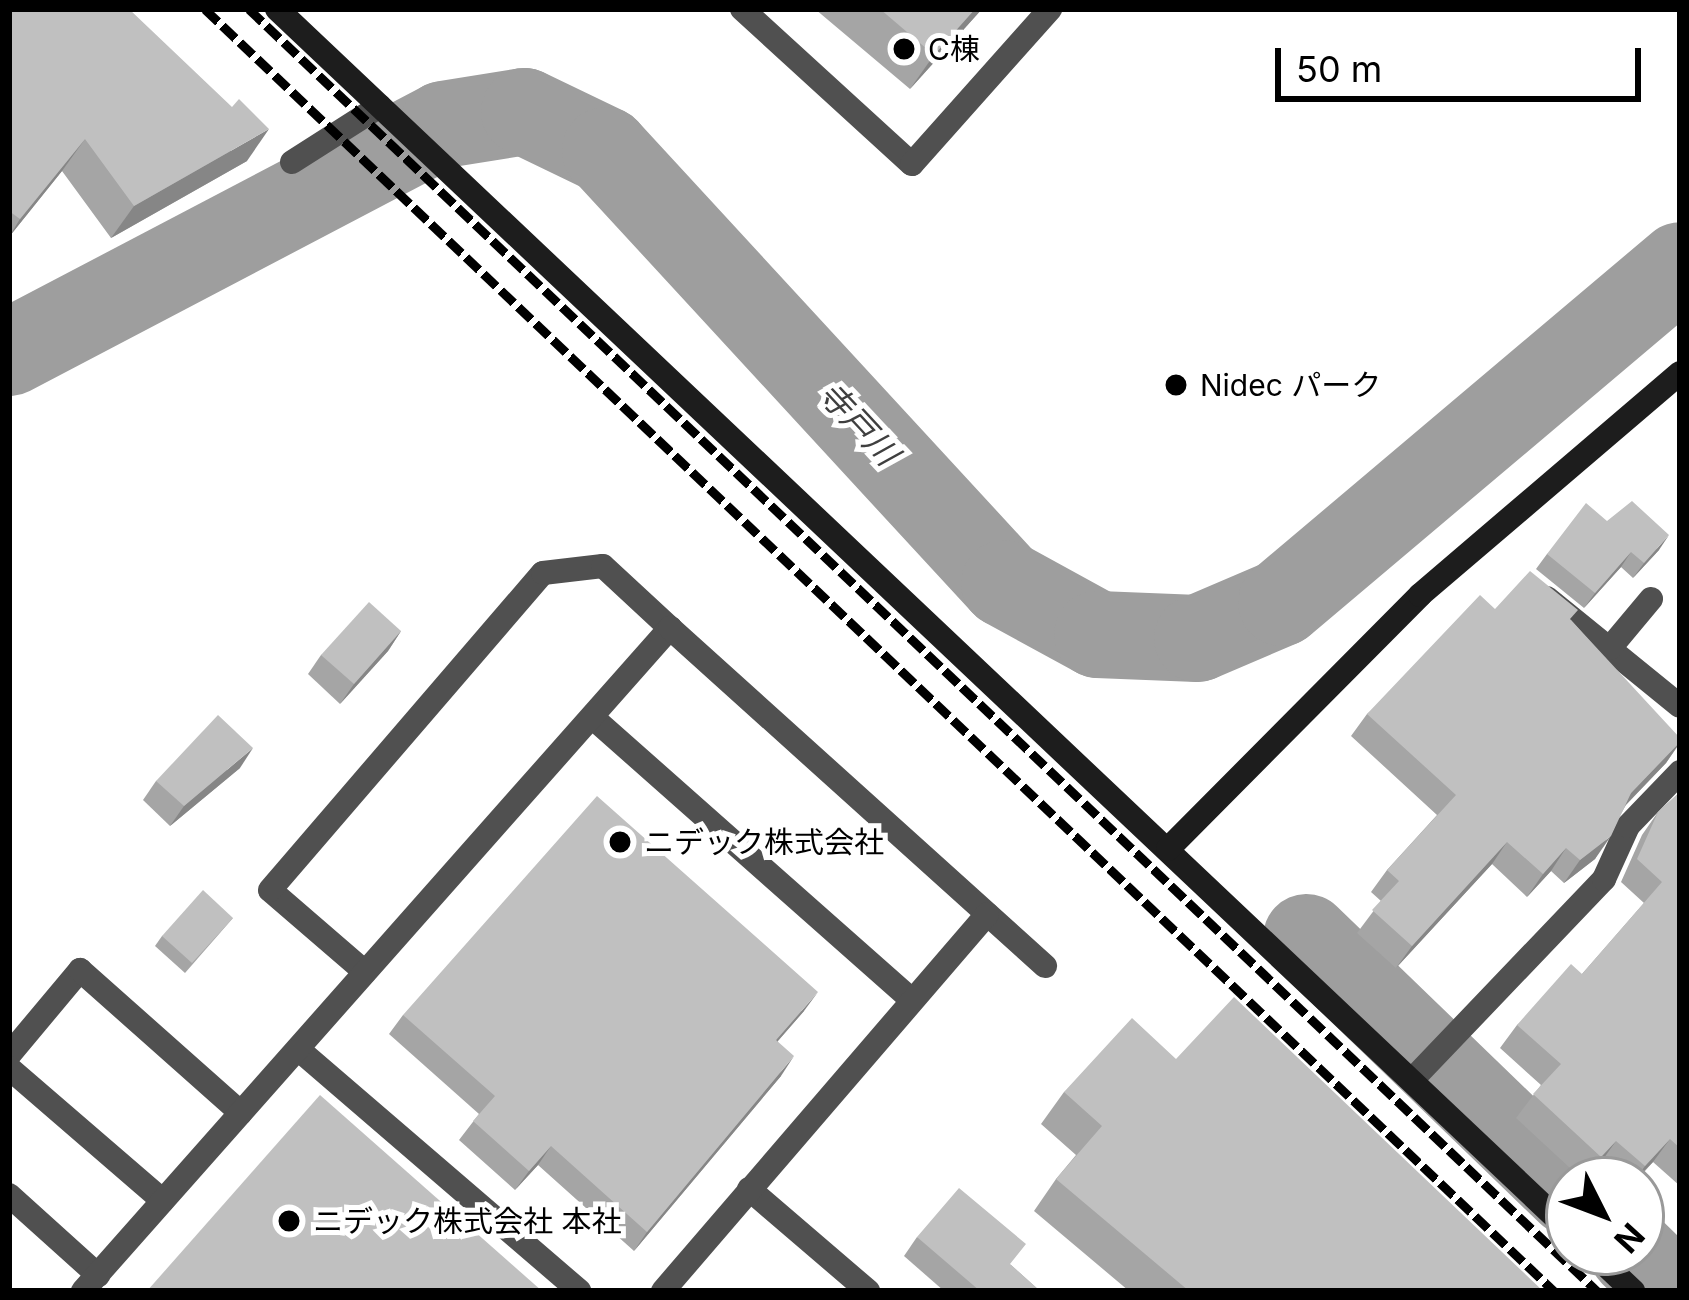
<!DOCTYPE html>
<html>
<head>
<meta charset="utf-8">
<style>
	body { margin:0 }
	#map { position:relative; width:1689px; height:1300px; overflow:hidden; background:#fff; font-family:Inter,"Noto Sans JP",sans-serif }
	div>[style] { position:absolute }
	.river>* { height:87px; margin:-43.5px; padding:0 43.5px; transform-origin:43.5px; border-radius:43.5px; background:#9e9e9e }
	.lane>* { height:24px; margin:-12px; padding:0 12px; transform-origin:12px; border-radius:12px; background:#505050 }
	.street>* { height:24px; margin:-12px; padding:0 12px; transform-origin:12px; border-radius:12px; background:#505050 }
	.secondary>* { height:24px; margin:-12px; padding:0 12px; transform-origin:12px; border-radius:12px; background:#1d1d1d }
	.rail>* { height:9px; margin-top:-4.5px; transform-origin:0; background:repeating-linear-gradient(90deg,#000 0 18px,transparent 0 24px) }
	.wall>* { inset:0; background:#a5a5a5 }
	.shaded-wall>* { inset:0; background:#868686 }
	.building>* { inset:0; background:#c0c0c0 }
	.dots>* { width:33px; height:33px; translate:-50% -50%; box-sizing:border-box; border:6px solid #fff; border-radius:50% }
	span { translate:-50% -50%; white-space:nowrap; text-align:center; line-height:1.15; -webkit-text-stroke:10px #fff; paint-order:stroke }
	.poi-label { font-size:30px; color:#000 }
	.left { translate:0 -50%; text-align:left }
	.water-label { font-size:33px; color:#3f3f3f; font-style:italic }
	.frame { position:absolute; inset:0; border:12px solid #000; pointer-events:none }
	.north { position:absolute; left:1545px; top:1156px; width:120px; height:120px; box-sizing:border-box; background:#fff; border:3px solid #999; border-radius:50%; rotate:132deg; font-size:33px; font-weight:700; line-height:48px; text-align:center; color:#000 }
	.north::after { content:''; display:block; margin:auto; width:42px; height:54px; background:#000; clip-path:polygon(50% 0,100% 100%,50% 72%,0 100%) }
	.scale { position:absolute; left:1275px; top:48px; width:366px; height:54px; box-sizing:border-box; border:6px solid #000; border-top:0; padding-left:15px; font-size:36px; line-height:42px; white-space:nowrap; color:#000; -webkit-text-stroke:9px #fff; paint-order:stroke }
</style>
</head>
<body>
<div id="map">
	<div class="river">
		<i style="left:9px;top:352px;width:490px;rotate:-27.7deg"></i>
		<i style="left:443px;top:124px;width:82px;rotate:-9.1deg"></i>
		<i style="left:524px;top:111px;width:90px;rotate:25.7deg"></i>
		<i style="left:605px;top:150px;width:589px;rotate:47.34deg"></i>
		<i style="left:1004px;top:583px;width:106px;rotate:28.7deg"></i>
		<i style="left:1097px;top:634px;width:100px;rotate:2.3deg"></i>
		<i style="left:1197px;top:638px;width:91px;rotate:-23.2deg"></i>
		<i style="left:1281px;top:602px;width:522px;rotate:-40.18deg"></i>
		<i style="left:1306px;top:937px;width:366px;rotate:44deg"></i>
		<i style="left:1632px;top:1252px;width:56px;rotate:44.3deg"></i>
	</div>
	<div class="lane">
		<i style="left:742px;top:9px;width:230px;rotate:42.4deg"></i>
		<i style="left:912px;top:164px;width:208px;rotate:-48.3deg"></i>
		<i style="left:592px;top:717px;width:427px;rotate:41.5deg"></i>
		<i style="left:365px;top:972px;width:125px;rotate:-139.2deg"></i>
		<i style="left:270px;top:890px;width:418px;rotate:-49.3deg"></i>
		<i style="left:543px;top:573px;width:60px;rotate:-6.7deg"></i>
		<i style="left:603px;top:566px;width:91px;rotate:42.8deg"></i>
		<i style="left:298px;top:1049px;width:371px;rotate:40.7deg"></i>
		<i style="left:9px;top:1055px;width:111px;rotate:-50.1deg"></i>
		<i style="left:80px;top:970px;width:215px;rotate:41.6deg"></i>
		<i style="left:9px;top:1068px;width:203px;rotate:40.8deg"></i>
		<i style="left:749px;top:1189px;width:157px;rotate:40.6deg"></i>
		<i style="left:9px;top:1195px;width:120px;rotate:42deg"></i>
		<i style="left:83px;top:1291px;width:886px;rotate:-48.48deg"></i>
		<i style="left:670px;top:628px;width:505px;rotate:42.03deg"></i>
		<i style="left:663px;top:1291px;width:497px;rotate:-49.3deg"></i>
	</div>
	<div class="street">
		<i style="left:292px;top:162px;width:104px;rotate:-32.5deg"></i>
		<i style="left:1547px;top:598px;width:171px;rotate:39.1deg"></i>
		<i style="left:1610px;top:648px;width:64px;rotate:-50.1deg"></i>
		<i style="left:1412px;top:1080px;width:278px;rotate:-46.3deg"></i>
		<i style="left:1604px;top:879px;width:58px;rotate:-65.6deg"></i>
		<i style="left:1628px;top:826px;width:75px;rotate:-46.1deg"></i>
	</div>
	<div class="secondary">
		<i style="left:277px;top:9px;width:1778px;rotate:43.38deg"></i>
		<i style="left:1168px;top:849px;width:358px;rotate:-45.2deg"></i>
		<i style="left:1420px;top:595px;width:342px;rotate:-40.5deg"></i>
		<i style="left:1592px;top:1252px;width:57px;rotate:43.6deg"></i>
	</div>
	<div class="rail">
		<i style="left:205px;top:9px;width:1861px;rotate:43.54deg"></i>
		<i style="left:249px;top:9px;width:1860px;rotate:43.56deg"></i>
	</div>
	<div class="wall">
		<i style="clip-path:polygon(9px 9px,247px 161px,111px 238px,62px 171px,9px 237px)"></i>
		<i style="clip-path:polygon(815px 9px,982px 9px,910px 89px)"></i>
		<i style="clip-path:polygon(1607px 521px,1659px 550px,1633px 578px,1621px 567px,1584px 608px,1536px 569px,1547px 554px)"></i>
		<i style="clip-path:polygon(1495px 609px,1571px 620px,1680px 743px,1666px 763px,1626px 805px,1595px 859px,1564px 883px,1551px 871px,1527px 897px,1492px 864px,1396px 968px,1357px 933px,1381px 901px,1371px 892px,1387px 870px,1437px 815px,1351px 736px,1367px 714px)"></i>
		<i style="clip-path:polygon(401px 631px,388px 651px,340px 704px,308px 674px,321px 655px)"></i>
		<i style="clip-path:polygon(240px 768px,170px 826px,143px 800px,156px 781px)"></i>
		<i style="clip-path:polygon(1680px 792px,1680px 1186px,1653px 1162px,1637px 1180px,1617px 1180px,1599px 1165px,1583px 1180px,1516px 1118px,1541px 1085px,1500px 1048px,1517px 1025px,1582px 974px,1644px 903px,1621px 882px,1642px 835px,1658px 812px)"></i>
		<i style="clip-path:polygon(233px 918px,185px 973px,155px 946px,162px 936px)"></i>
		<i style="clip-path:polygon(804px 1011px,778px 1041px,781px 1076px,634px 1251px,538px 1165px,515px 1190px,459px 1140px,479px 1114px,389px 1034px,403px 1015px)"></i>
		<i style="clip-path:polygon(1176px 1059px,1543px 1291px,1129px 1291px,1034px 1211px,1056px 1179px,1076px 1155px,1041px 1124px,1064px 1092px)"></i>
		<i style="clip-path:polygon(917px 1237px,1011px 1265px,1040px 1291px,944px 1291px,904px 1256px)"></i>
	</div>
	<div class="shaded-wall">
		<i style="clip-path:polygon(975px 9px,982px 9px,910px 89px,934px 55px)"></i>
		<i style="clip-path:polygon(269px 129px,247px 161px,111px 238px,134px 206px)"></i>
		<i style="clip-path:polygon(85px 139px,62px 171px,9px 237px,20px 219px)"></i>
		<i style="clip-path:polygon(1669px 535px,1659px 550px,1633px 578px,1644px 563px)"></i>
		<i style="clip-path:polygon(1631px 552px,1621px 567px,1584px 608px,1595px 593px)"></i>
		<i style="clip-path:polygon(401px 631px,388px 651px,340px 704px,354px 684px)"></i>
		<i style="clip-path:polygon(1680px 742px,1666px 763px,1616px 815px,1631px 793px)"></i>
		<i style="clip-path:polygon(253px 748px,240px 768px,170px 826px,184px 806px)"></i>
		<i style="clip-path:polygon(1611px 836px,1595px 859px,1564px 883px,1580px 860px)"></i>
		<i style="clip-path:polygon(1507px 842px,1492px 864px,1396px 968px,1412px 946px)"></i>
		<i style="clip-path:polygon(1566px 848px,1551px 871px,1527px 897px,1543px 874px)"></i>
		<i style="clip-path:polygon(818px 992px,804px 1011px,762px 1059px,776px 1040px)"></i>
		<i style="clip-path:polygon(794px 1056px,781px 1076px,634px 1251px,647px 1232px)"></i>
		<i style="clip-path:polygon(1670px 1139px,1653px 1162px,1635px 1180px,1645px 1166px)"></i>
		<i style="clip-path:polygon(1616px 1141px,1599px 1165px,1584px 1180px,1601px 1157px)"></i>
		<i style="clip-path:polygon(551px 1146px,538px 1165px,515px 1190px,529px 1171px)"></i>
	</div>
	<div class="building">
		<i style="clip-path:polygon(9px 9px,129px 9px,232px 107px,239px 99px,269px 129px,134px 206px,85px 139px,20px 219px,9px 211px)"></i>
		<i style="clip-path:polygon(880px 9px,975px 9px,934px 55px)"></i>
		<i style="clip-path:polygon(1632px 501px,1669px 535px,1644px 563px,1631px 552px,1595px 593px,1547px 554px,1586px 503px,1607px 521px)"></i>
		<i style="clip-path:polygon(1530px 571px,1578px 610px,1570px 619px,1680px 738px,1680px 742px,1631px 793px,1611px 836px,1580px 860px,1566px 848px,1543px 874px,1507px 842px,1412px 946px,1372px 910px,1399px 881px,1387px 870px,1456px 795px,1367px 714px,1480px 595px,1495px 609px)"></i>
		<i style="clip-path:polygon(369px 602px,401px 631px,354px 684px,321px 655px)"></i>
		<i style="clip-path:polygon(218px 715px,253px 748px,184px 806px,156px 781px)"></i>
		<i style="clip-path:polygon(1680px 792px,1680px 1148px,1670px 1139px,1645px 1166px,1616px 1141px,1601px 1157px,1533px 1094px,1561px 1064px,1517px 1025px,1571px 964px,1582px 974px,1662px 882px,1637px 859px,1658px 812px)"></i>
		<i style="clip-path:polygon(597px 796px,818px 992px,776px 1040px,794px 1056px,647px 1232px,551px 1146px,529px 1171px,473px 1121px,495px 1096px,403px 1015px)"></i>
		<i style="clip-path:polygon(203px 890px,233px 918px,192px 963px,162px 936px)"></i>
		<i style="clip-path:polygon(1234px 997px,1543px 1291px,1189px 1291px,1056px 1179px,1102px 1126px,1064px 1092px,1132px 1018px,1176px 1059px)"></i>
		<i style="clip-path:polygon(320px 1095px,542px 1291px,147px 1291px)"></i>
		<i style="clip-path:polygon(959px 1188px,1026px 1244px,1010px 1264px,1040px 1291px,980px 1291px,917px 1237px)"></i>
	</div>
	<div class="dots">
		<i style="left:904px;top:49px;background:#000"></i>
		<i style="left:1176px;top:385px;background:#000"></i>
		<i style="left:620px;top:842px;background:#000"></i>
		<i style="left:289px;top:1221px;background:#000"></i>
	</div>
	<div class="poi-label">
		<span class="left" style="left:928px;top:49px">C棟</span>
		<span class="left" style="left:1200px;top:385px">Nidec パーク</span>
		<span class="left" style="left:644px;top:842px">ニデック株式会社</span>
		<span class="left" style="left:313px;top:1221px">ニデック株式会社 本社</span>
	</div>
	<div class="water-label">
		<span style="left:858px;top:424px;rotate:47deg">寺戸川</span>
	</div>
	<div class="frame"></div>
	<div class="north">N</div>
	<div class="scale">50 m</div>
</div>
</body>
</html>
